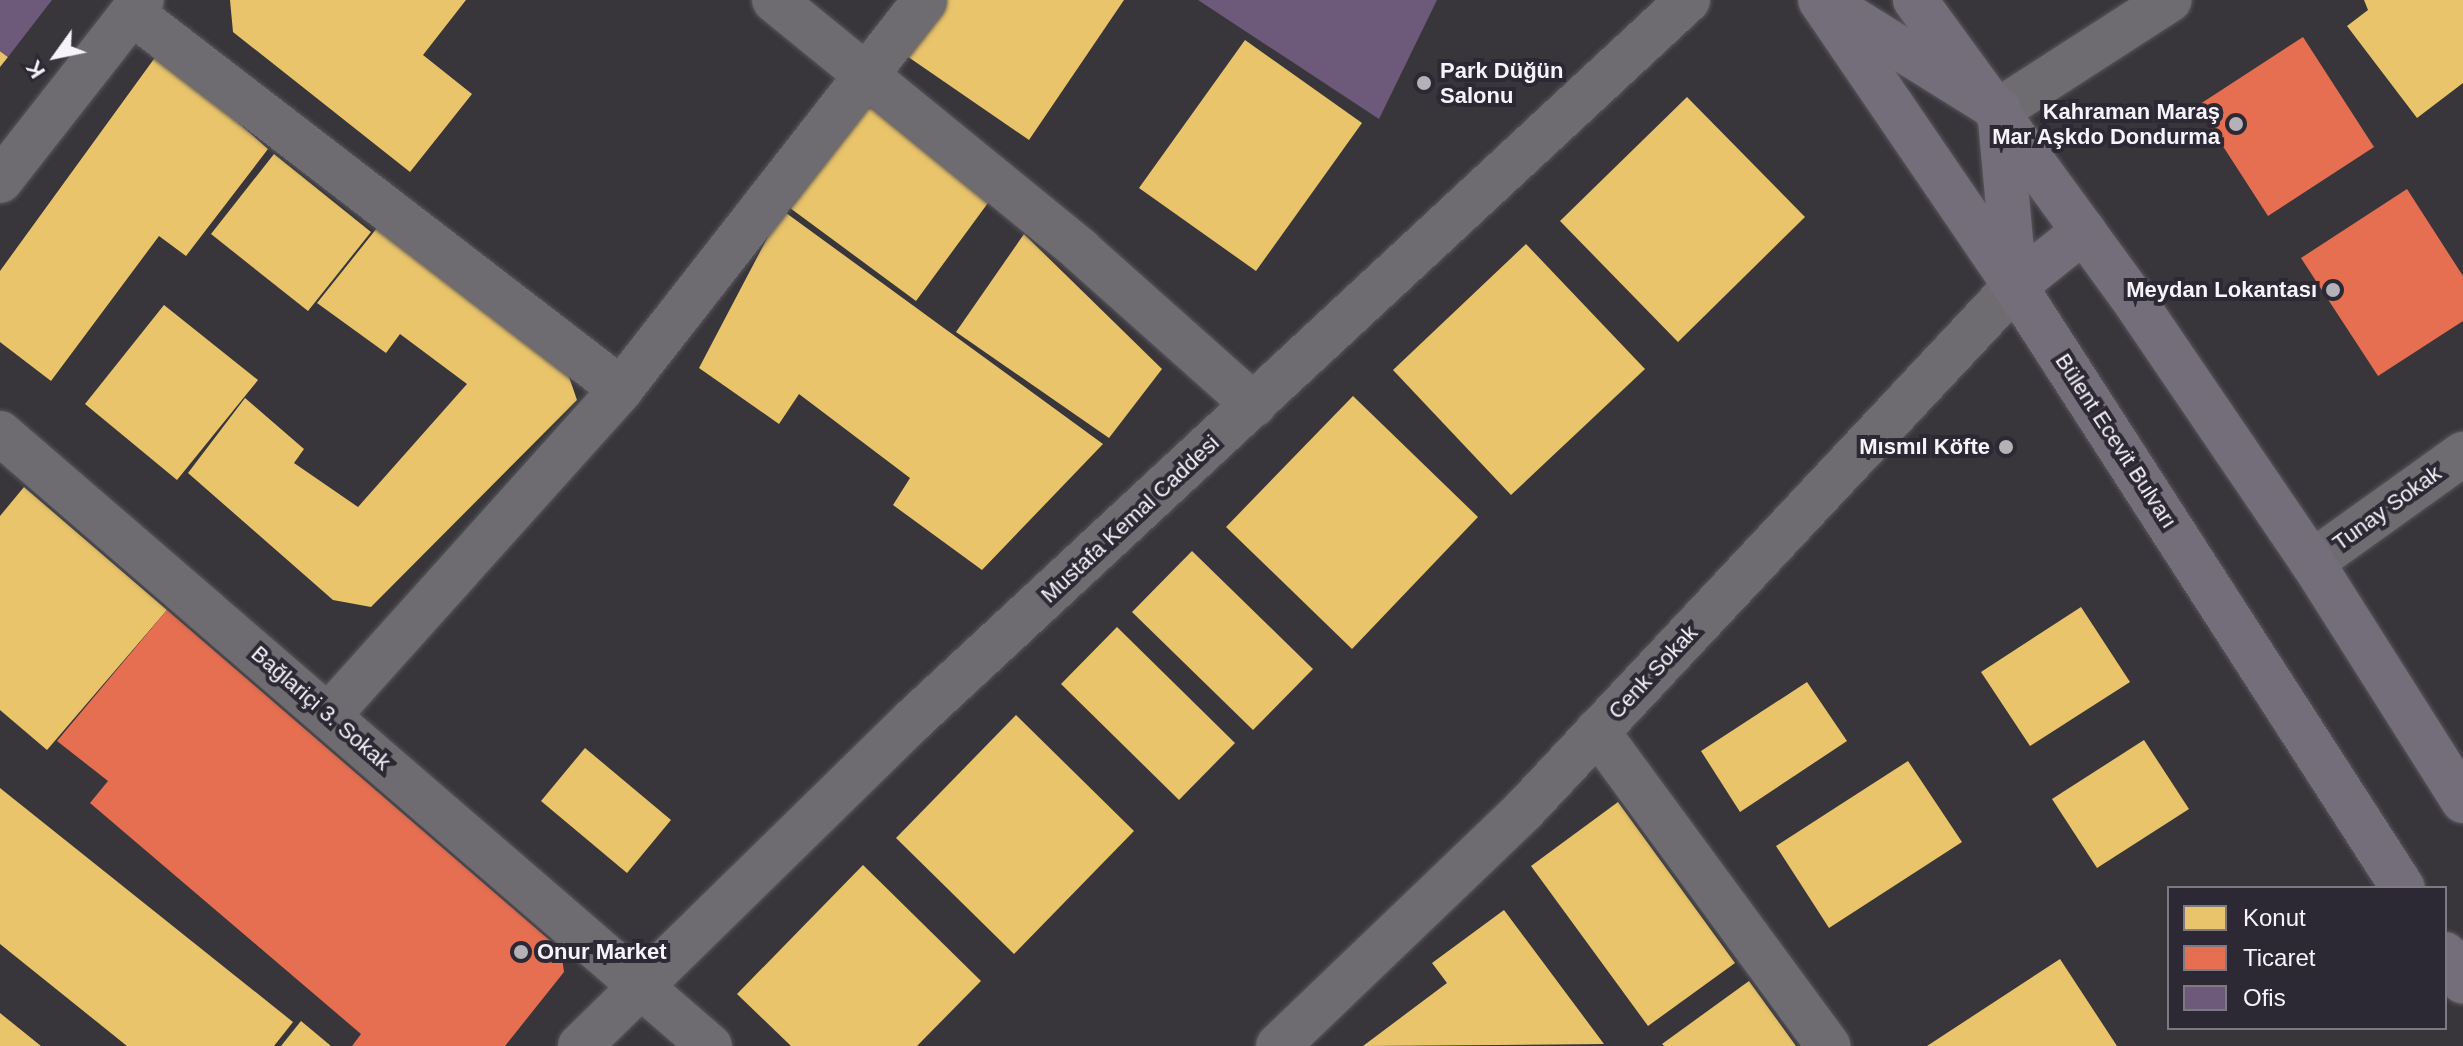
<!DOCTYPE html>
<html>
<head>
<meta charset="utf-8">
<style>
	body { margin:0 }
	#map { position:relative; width:2463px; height:1046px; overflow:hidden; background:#38363b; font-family:Helvetica,sans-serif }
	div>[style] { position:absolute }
	.homes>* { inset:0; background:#e9c46a }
	.shops>* { inset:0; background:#e76f51 }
	.offices>* { inset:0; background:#6d597a }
	.roads { filter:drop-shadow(0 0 2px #57555a) drop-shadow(0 0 2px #57555a) }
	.minor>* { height:44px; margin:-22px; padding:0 22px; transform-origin:22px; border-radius:22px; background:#6e6c71 }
	.major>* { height:44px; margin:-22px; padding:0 22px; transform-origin:22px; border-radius:22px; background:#746e7a }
	.dots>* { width:22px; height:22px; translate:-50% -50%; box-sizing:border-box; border:4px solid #2d2934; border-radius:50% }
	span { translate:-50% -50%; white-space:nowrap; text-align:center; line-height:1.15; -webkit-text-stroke:8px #2d2934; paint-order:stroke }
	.poi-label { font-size:22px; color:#f6f3fa; font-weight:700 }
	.left { translate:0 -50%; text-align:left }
	.right { translate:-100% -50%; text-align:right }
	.street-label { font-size:22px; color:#f6f3fa }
	.legend { position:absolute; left:2167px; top:886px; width:280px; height:144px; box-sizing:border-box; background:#2d2934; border:2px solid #7d7a83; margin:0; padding:10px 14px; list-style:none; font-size:24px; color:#f6f3fa }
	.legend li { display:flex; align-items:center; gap:16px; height:40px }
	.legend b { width:40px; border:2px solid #7d7a83 }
	.north { position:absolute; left:16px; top:16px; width:80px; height:80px; -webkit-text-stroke:6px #2d2934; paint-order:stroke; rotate:237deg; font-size:22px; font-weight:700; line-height:32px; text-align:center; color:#f6f3fa }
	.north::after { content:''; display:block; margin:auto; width:28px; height:36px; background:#f6f3fa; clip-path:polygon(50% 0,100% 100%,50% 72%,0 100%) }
</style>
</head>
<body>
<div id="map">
	<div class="homes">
		<i style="clip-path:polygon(230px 0,466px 0,423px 55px,472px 94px,410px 172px,233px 32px)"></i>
		<i style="clip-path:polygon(937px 0,1124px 0,1029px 140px,901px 52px)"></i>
		<i style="clip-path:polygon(2463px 0,2463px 83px,2417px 118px,2347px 26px,2368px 10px,2364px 0)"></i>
		<i style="clip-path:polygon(1245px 40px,1362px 123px,1256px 271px,1139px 188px)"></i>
		<i style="clip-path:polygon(0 51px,8px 57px,0 67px)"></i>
		<i style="clip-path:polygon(159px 52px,268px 149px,186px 256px,159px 236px,51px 381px,0 342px,0 271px)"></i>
		<i style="clip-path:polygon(867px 95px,996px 192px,916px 301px,786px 205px)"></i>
		<i style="clip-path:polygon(1687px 97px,1805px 217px,1678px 342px,1560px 221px)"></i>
		<i style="clip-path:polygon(274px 154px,371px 232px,308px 311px,211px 234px)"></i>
		<i style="clip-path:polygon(782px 210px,1103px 444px,982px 570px,893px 505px,910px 478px,799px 394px,779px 424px,699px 368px)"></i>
		<i style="clip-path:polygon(381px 223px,567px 371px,577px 400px,371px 607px,333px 600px,188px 473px,245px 398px,304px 449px,294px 463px,358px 507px,467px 384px,400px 334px,386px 353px,317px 303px)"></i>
		<i style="clip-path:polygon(1024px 234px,1162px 369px,1109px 438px,956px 332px)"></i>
		<i style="clip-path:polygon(1526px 244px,1645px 369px,1511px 495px,1393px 370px)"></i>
		<i style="clip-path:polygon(164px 305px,258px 380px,177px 480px,85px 404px)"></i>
		<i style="clip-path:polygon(1353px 396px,1478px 517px,1352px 649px,1226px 527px)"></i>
		<i style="clip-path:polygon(24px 487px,167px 610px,47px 750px,0 710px,0 516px)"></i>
		<i style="clip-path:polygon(1192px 551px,1313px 669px,1253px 730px,1132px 612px)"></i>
		<i style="clip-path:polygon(2081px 607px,2130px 682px,2030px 746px,1981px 672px)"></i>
		<i style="clip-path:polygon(1117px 627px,1235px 743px,1179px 800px,1061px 684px)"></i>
		<i style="clip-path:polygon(1807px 682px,1847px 741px,1740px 812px,1701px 751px)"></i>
		<i style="clip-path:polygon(1016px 715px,1134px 831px,1014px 954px,896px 838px)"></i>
		<i style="clip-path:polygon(2144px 740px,2189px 809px,2097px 868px,2052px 799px)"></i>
		<i style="clip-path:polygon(585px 748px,671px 820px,627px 873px,541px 801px)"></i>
		<i style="clip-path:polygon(1908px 761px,1962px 842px,1829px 928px,1776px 846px)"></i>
		<i style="clip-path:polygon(0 788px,293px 1022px,274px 1046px,127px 1046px,0 944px)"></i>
		<i style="clip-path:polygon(1618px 802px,1735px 963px,1648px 1026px,1531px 866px)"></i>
		<i style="clip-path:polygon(863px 865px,981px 981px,917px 1046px,791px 1046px,737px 994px)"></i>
		<i style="clip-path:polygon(1504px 910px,1604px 1044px,1363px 1046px,1447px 983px,1432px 963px)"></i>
		<i style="clip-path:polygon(2060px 959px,2117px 1046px,1927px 1046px)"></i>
		<i style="clip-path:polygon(1749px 981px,1796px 1046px,1664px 1046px,1662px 1044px)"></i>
		<i style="clip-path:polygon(0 1013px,41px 1046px,0 1046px)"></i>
		<i style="clip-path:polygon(301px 1021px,331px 1046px,281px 1046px)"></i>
	</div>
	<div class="shops">
		<i style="clip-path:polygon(2303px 37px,2374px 147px,2268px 216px,2197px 106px)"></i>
		<i style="clip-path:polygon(2407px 189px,2463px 276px,2463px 321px,2378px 376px,2301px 258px)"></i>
		<i style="clip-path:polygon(167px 610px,561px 950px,564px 972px,505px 1046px,352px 1046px,361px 1034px,90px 803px,108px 781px,57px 741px)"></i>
	</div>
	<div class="offices">
		<i style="clip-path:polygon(0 0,52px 0,8px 57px,0 51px)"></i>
		<i style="clip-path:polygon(1198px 0,1437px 0,1379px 119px)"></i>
	</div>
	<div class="roads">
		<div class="minor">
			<i style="left:774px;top:0;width:395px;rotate:39.2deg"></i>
			<i style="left:1080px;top:250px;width:233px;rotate:41.7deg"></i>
			<i style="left:132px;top:13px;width:617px;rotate:37.56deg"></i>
			<i style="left:1999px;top:110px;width:203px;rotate:-32.8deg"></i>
			<i style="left:0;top:181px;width:230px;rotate:-51.9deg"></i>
			<i style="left:0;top:433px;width:938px;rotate:40.81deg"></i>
			<i style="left:2312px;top:562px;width:186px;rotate:-35.6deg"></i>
			<i style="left:329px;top:715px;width:438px;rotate:-48.1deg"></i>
			<i style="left:621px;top:389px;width:492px;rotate:-52deg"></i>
			<i style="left:1597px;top:731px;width:391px;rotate:53.7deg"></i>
			<i style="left:580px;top:1046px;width:466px;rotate:-44.4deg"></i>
			<i style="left:913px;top:720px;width:1058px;rotate:-42.89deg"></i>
			<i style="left:1278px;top:1046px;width:342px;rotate:-43.8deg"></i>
			<i style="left:1525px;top:809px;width:717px;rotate:-46.87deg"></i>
		</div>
		<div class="major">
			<i style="left:1820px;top:0;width:346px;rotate:55.7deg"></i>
			<i style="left:2015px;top:286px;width:716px;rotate:57.2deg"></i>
			<i style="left:1915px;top:0;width:366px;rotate:53.9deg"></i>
			<i style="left:2131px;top:296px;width:322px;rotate:55.8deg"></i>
			<i style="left:2312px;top:562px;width:283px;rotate:57.7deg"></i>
			<i style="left:1832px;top:6px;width:197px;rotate:31.9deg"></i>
			<i style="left:1999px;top:110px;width:174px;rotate:84.7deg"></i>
			<i style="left:2015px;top:286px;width:88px;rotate:-38.6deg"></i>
			<i style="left:2445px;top:954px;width:33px;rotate:57deg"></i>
		</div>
	</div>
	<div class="dots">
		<i style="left:1424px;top:83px;background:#b4b1b7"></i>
		<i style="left:2236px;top:124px;background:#b4b1b7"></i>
		<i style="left:2333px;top:290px;background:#b4b1b7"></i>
		<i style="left:2006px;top:447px;background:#b4b1b7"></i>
		<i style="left:521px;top:952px;background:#b4b1b7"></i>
	</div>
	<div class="poi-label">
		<span class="left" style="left:1440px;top:83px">Park Düğün<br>Salonu</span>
		<span class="right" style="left:2220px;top:124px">Kahraman Maraş<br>Mar Aşkdo Dondurma</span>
		<span class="right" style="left:2317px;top:290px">Meydan Lokantası</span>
		<span class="right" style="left:1990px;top:447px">Mısmıl Köfte</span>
		<span class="left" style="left:537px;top:952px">Onur Market</span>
	</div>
	<div class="street-label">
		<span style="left:2116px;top:441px;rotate:57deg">Bülent Ecevit Bulvarı</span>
		<span style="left:2387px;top:508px;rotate:-36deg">Tunay Sokak</span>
		<span style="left:1130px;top:519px;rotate:-43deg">Mustafa Kemal Caddesi</span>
		<span style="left:1653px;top:672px;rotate:-47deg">Cenk Sokak</span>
		<span style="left:321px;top:708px;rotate:41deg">Bağlariçi 3. Sokak</span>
	</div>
	<ul class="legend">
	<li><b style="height:22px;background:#e9c46a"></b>Konut</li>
	<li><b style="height:22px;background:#e76f51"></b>Ticaret</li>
	<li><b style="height:22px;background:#6d597a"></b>Ofis</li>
	</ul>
	<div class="north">K</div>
</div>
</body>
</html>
